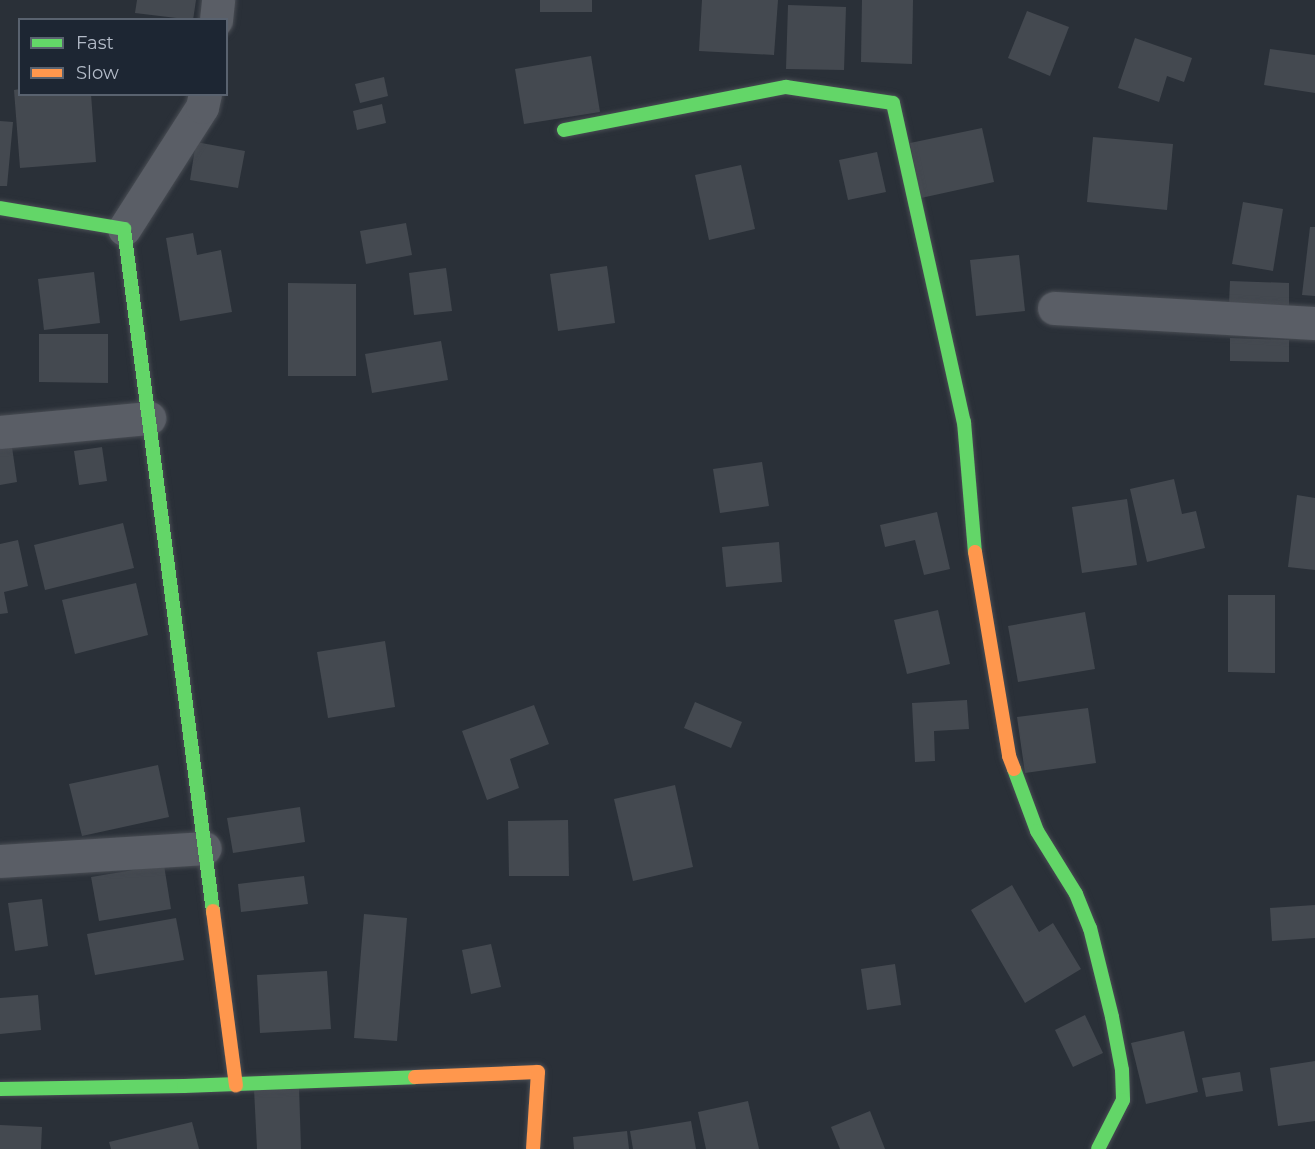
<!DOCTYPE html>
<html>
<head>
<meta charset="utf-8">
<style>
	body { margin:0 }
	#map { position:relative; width:1315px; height:1149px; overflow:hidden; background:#2a3038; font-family:Montserrat,sans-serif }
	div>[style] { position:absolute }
	.building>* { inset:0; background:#444950 }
	.roads { filter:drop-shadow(0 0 2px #484c53) drop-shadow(0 0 2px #484c53) }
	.street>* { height:33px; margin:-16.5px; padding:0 16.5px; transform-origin:16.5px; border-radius:16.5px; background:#5a5e66 }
	.fast>* { height:14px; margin:-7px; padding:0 7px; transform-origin:7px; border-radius:7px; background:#63d668 }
	.slow>* { height:14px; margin:-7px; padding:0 7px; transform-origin:7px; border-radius:7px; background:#ff974d }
	span { translate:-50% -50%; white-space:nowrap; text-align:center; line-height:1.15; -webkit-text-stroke:5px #1d2633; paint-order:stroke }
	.legend { position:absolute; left:18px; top:18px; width:210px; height:78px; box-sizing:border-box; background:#1d2633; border:2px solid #59626f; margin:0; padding:8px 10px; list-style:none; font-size:18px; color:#b4bcc9 }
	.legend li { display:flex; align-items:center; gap:12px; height:30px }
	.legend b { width:30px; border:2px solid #59626f }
</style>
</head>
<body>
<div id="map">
	<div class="building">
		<i style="clip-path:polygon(137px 0,196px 0,193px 20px,135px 13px)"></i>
		<i style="clip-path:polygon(540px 0,592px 0,592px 12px,540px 12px)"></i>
		<i style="clip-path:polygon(702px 0,778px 0,774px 55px,699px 51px)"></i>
		<i style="clip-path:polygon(862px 0,913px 0,912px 64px,861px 62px)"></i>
		<i style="clip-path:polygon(788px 5px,846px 7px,844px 70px,786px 69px)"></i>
		<i style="clip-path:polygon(1027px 11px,1069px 27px,1050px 76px,1008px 58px)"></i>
		<i style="clip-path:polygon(1135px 38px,1192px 58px,1184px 82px,1167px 76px,1159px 102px,1118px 88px)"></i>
		<i style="clip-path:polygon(1270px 49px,1315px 55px,1315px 93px,1264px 85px)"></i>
		<i style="clip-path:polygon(591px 56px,600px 112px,524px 124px,515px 69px)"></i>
		<i style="clip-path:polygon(384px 77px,388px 96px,360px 103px,355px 84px)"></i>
		<i style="clip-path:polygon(20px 89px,20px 94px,91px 94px,96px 162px,20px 168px,14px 90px)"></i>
		<i style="clip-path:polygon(382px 104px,386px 123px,357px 130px,353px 111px)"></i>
		<i style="clip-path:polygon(0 121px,13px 122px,7px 186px,0 186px)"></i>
		<i style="clip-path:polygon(982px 128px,994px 182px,921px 198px,910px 143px)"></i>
		<i style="clip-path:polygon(1093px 137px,1173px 144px,1167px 210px,1087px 202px)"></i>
		<i style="clip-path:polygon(196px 142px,245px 151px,238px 188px,190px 180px)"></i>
		<i style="clip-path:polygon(877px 152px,886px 192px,848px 200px,839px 160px)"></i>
		<i style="clip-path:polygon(741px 165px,755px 229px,709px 240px,695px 175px)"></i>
		<i style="clip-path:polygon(1243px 202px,1283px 209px,1273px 271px,1232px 264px)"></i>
		<i style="clip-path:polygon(406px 223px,412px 255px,366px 264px,360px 231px)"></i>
		<i style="clip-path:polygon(1310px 227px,1315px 227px,1315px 296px,1302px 295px)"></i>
		<i style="clip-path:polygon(193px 233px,197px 255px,221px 250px,232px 312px,180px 321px,166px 238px)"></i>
		<i style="clip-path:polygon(1019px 255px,1025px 311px,976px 316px,970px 260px)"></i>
		<i style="clip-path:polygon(607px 266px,615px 323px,558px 331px,550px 274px)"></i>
		<i style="clip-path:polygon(446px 268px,452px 311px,414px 315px,409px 273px)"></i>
		<i style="clip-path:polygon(94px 272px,100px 323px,44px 330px,38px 279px)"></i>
		<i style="clip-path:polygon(1230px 281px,1289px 283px,1289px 305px,1229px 304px)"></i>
		<i style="clip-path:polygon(288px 283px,356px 284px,356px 376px,288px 376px)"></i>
		<i style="clip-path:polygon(39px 334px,108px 334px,108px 383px,39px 382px)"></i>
		<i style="clip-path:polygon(1230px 338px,1289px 340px,1289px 362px,1230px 361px)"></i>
		<i style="clip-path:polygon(441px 341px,448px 380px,372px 393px,365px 354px)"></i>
		<i style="clip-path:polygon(12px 447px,17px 482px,0 485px,0 449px)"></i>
		<i style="clip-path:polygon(102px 447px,107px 481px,79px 485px,74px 451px)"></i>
		<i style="clip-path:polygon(762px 462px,769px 506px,720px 513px,713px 469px)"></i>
		<i style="clip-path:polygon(1174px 479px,1182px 514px,1196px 511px,1205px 548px,1147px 562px,1130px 489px)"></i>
		<i style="clip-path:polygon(1297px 495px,1315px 498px,1315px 570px,1288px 567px)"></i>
		<i style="clip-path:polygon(1127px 499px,1137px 565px,1082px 573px,1072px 507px)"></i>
		<i style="clip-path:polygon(937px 512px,950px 569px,924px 575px,915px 540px,885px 547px,880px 525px)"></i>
		<i style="clip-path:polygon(123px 523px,134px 568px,45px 590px,34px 545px)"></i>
		<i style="clip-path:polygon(18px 540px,28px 586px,4px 592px,8px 613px,0 614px,0 544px)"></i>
		<i style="clip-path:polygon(779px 542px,782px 582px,726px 587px,722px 547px)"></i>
		<i style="clip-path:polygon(136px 583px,148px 635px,75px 654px,62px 600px)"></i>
		<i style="clip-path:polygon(1228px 595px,1275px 595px,1275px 673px,1228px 672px)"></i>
		<i style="clip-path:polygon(938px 610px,950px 664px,907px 674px,894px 620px)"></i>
		<i style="clip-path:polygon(1085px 612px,1095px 669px,1018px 682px,1008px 626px)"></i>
		<i style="clip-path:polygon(385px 641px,395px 707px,328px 718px,317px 652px)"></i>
		<i style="clip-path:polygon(967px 700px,969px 729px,934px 731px,935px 761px,915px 762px,912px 703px)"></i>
		<i style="clip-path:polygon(695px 702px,742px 722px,731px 748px,684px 728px)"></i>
		<i style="clip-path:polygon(534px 705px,549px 744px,510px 759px,519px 788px,487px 800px,462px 731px)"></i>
		<i style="clip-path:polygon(1088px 708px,1096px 763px,1025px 773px,1017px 717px)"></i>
		<i style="clip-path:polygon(158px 765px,169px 817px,82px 836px,69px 784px)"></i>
		<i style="clip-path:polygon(675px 785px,693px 867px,633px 881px,614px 799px)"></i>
		<i style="clip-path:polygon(300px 807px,305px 842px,233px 853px,227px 818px)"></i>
		<i style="clip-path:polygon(568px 820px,569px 876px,509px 876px,508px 821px)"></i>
		<i style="clip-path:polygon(164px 865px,171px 909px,99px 921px,91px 877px)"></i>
		<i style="clip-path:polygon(304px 876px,308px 904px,241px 912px,238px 884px)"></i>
		<i style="clip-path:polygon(1012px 885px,1039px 932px,1053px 923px,1081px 969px,1025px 1003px,971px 910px)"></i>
		<i style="clip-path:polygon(42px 899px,48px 946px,15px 951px,8px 903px)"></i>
		<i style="clip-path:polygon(1315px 905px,1315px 938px,1272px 941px,1270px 908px)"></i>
		<i style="clip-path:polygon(364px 914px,407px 918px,397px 1041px,354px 1038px)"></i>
		<i style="clip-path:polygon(176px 918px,184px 960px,95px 975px,87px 934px)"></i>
		<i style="clip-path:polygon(491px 944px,501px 987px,471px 994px,462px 950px)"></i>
		<i style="clip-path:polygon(895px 964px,901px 1005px,867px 1010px,861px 969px)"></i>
		<i style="clip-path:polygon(327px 971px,331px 1029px,260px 1033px,257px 975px)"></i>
		<i style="clip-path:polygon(38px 995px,41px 1030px,0 1034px,0 998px)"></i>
		<i style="clip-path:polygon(1085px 1015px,1103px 1053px,1073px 1067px,1055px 1030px)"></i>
		<i style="clip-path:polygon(1184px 1031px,1198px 1092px,1146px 1104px,1131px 1043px)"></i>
		<i style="clip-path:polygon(1315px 1061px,1315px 1121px,1278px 1126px,1270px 1068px)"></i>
		<i style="clip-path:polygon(1240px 1072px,1243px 1091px,1206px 1097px,1202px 1078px)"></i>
		<i style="clip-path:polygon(299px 1087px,301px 1149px,257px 1149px,254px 1089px)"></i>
		<i style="clip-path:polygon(748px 1101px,759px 1149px,706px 1149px,698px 1112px)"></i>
		<i style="clip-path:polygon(870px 1111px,885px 1149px,840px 1149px,831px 1127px)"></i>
		<i style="clip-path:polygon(691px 1121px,696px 1149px,633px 1149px,630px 1131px)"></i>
		<i style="clip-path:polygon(192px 1122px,199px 1149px,111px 1149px,109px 1142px)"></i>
		<i style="clip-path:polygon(0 1125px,42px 1127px,41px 1149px,0 1149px)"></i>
		<i style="clip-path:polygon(627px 1131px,629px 1149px,574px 1149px,573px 1137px)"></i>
	</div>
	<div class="roads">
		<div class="street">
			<i style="left:216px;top:20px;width:20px;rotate:-84deg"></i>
			<i style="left:124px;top:229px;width:145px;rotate:-57.4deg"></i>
			<i style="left:202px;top:107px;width:13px;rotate:-77deg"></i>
			<i style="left:1054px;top:308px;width:261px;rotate:3.3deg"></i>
			<i style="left:0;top:432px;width:150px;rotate:-5.4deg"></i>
			<i style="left:0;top:861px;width:205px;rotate:-3.6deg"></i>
		</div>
		<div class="fast">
			<i style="left:564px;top:130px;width:226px;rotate:-11deg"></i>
			<i style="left:786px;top:87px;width:108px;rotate:8.5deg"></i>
			<i style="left:893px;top:103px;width:327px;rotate:77.5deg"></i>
			<i style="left:964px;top:422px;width:130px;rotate:85.2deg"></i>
			<i style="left:0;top:208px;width:126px;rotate:9.6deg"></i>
			<i style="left:124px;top:229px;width:688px;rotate:82.57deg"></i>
			<i style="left:1014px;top:769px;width:66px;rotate:69.6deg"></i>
			<i style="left:1037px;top:831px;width:74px;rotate:58.2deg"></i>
			<i style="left:1076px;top:894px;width:37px;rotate:68deg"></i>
			<i style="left:1090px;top:928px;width:92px;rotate:76.1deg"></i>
			<i style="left:1112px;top:1017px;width:54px;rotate:79.3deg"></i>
			<i style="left:1122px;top:1070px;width:30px;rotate:88deg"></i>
			<i style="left:1123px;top:1100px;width:55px;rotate:117deg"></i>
			<i style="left:0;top:1089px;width:184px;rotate:-0.9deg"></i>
			<i style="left:184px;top:1086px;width:231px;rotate:-2.2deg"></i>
		</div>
		<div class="slow">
			<i style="left:975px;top:552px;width:207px;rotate:80.5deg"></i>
			<i style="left:1009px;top:756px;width:14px;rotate:69deg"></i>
			<i style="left:213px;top:911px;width:176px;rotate:82.5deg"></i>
			<i style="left:415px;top:1077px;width:123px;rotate:-2.3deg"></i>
			<i style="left:538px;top:1072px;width:77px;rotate:93.7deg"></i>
		</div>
	</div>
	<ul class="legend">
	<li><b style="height:8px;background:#63d668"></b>Fast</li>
	<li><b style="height:8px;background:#ff974d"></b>Slow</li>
	</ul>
</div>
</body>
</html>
